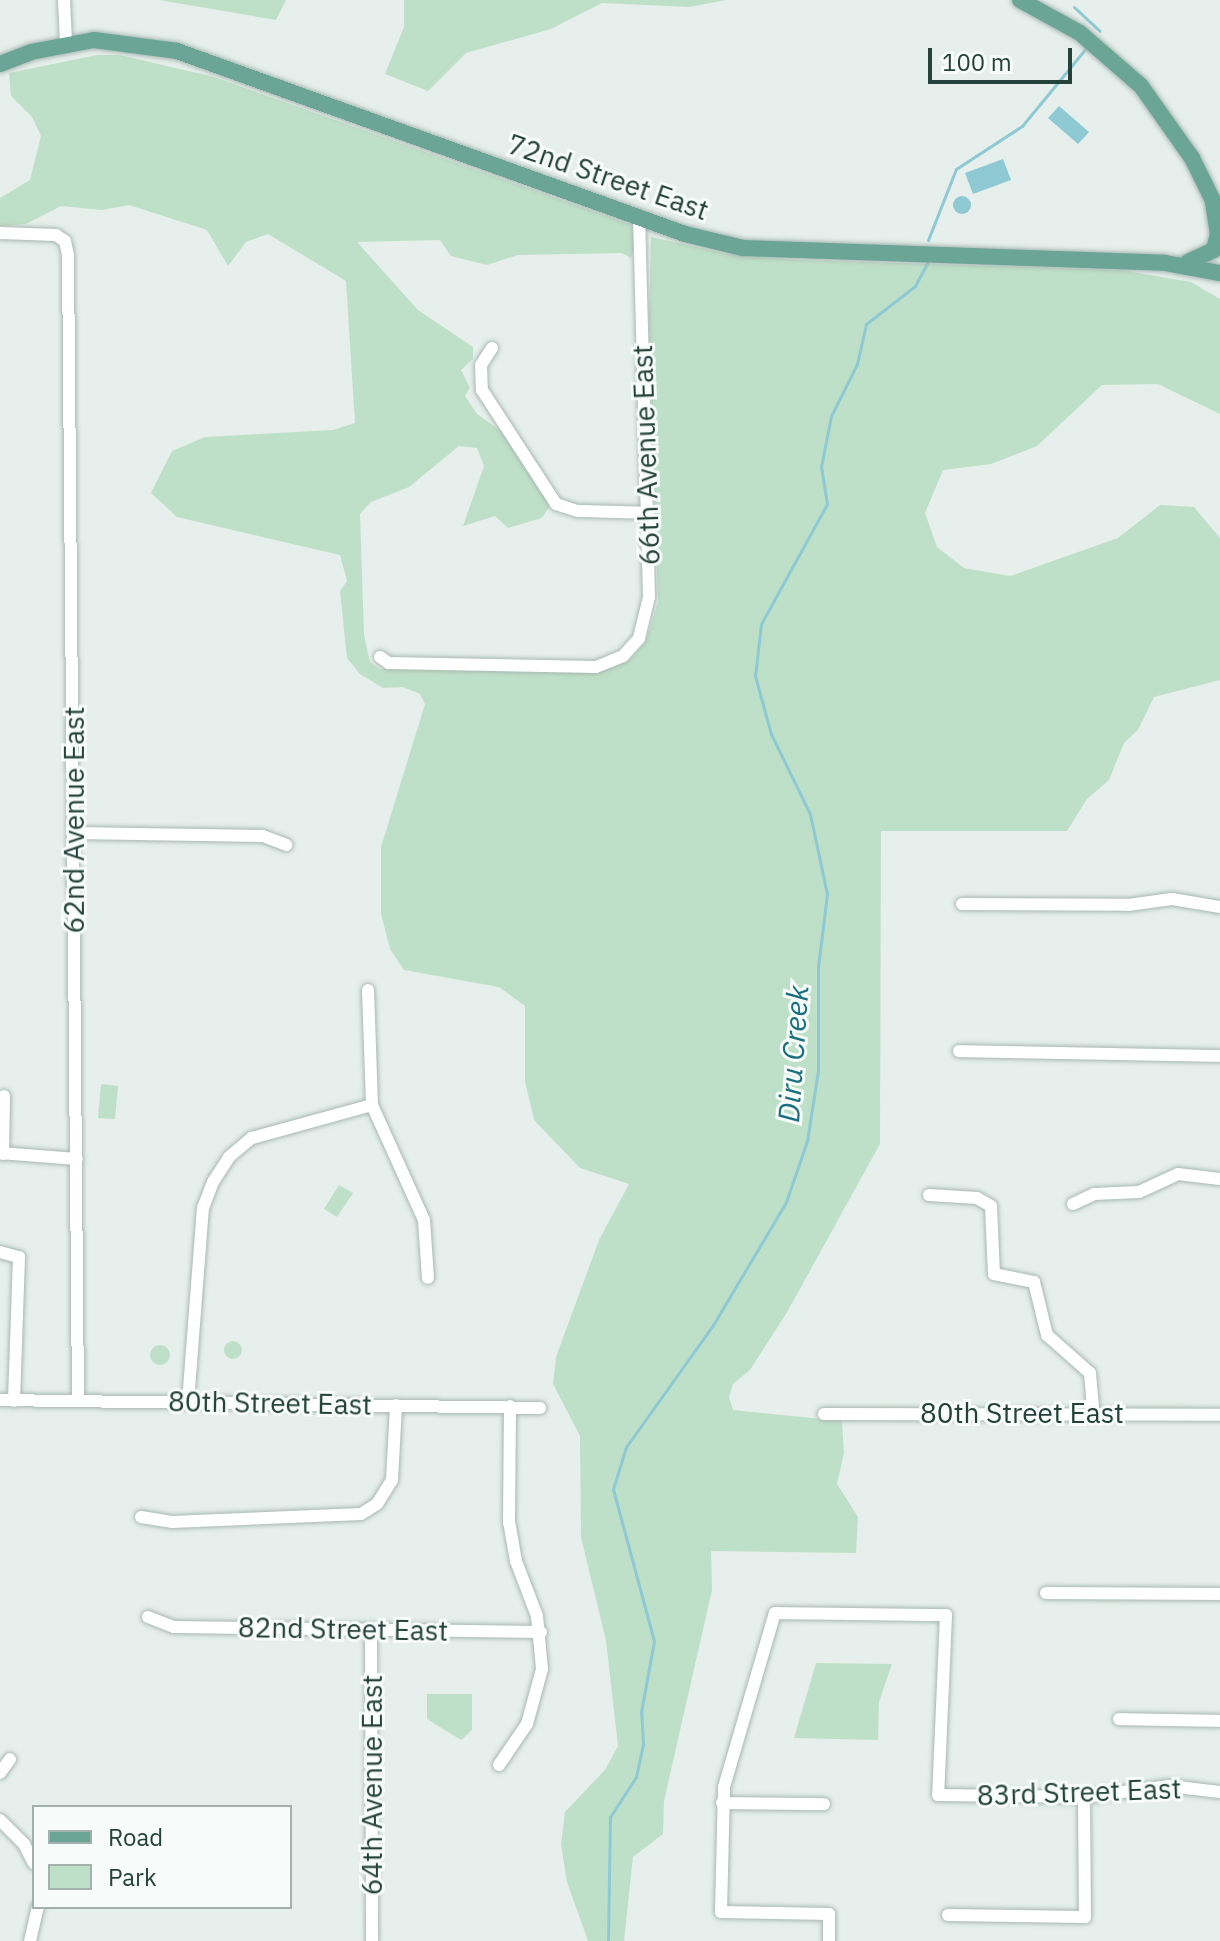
<!DOCTYPE html>
<html>
<head>
<meta charset="utf-8">
<style>
	body { margin:0 }
	#map { position:relative; width:1220px; height:1941px; overflow:hidden; background:#e6efeb; font-family:"IBM Plex Sans",sans-serif }
	div>[style] { position:absolute }
	.green>* { inset:0; background:#bfe0c8 }
	.round { border-radius:50% }
	.water>* { inset:0; background:#8ec9d4 }
	.stream>* { height:3px; margin:-1.5px; padding:0 1.5px; transform-origin:1.5px; border-radius:1.5px; background:#8ec9d4 }
	.roads { filter:drop-shadow(0 0 2px #a8b8b2) drop-shadow(0 0 2px #a8b8b2) }
	.minor>* { height:12px; margin:-6px; padding:0 6px; transform-origin:6px; border-radius:6px; background:#fff }
	.major>* { height:16px; margin:-8px; padding:0 8px; transform-origin:8px; border-radius:8px; background:#6aa596 }
	span { translate:-50% -50%; white-space:nowrap; text-align:center; line-height:1.15; -webkit-text-stroke:6px #f7fbf9; paint-order:stroke }
	.street-label { font-size:28px; color:#24423a }
	.water-label { font-size:30px; color:#1c6f80; font-style:italic }
	.legend { position:absolute; left:32px; top:1805px; width:260px; height:104px; box-sizing:border-box; background:#f7fbf9; border:2px solid #a3b1ad; margin:0; padding:10px 14px; list-style:none; font-size:24px; color:#24423a }
	.legend li { display:flex; align-items:center; gap:16px; height:40px }
	.legend b { width:40px; border:2px solid #a3b1ad }
	.scale { position:absolute; left:928px; top:48px; width:144px; height:36px; box-sizing:border-box; border:4px solid #24423a; border-top:0; padding-left:10px; font-size:24px; line-height:28px; white-space:nowrap; color:#24423a; -webkit-text-stroke:6px #f7fbf9; paint-order:stroke }
</style>
</head>
<body>
<div id="map">
	<div class="green">
		<i style="clip-path:polygon(159px 0,286px 0,276px 20px)"></i>
		<i style="clip-path:polygon(404px 0,726px 0,690px 7px,602px 3px,551px 29px,466px 53px,428px 91px,385px 74px,404px 27px)"></i>
		<i style="clip-path:polygon(97px 55px,120px 55px,214px 77px,631px 225px,635px 246px,631px 258px,622px 253px,518px 255px,487px 265px,451px 256px,440px 240px,357px 242px,418px 310px,473px 347px,473px 359px,461px 370px,470px 388px,465px 396px,477px 414px,501px 431px,551px 504px,542px 518px,508px 528px,495px 516px,463px 526px,484px 466px,477px 448px,459px 446px,409px 487px,371px 502px,360px 514px,364px 635px,370px 662px,380px 669px,599px 672px,630px 660px,646px 641px,658px 602px,649px 317px,651px 237px,727px 254px,797px 260px,1120px 270px,1191px 282px,1220px 299px,1220px 414px,1158px 384px,1102px 385px,1037px 446px,991px 464px,943px 470px,925px 513px,937px 547px,964px 568px,1010px 576px,1118px 538px,1160px 505px,1194px 507px,1220px 538px,1220px 680px,1154px 697px,1138px 730px,1124px 743px,1109px 780px,1087px 799px,1067px 831px,881px 831px,880px 1144px,786px 1314px,750px 1370px,733px 1384px,729px 1397px,733px 1410px,842px 1421px,844px 1453px,837px 1484px,858px 1517px,856px 1553px,711px 1551px,712px 1590px,664px 1801px,663px 1834px,633px 1857px,624px 1941px,588px 1941px,567px 1882px,561px 1845px,565px 1812px,605px 1770px,618px 1746px,606px 1641px,581px 1537px,580px 1436px,553px 1384px,556px 1357px,599px 1240px,629px 1184px,580px 1168px,534px 1120px,525px 1081px,525px 1006px,499px 987px,404px 970px,390px 949px,381px 914px,381px 847px,425px 704px,420px 694px,403px 687px,383px 688px,360px 674px,347px 658px,340px 591px,347px 581px,340px 555px,177px 517px,151px 493px,172px 451px,205px 437px,333px 430px,355px 423px,346px 281px,268px 234px,246px 242px,228px 266px,207px 230px,129px 205px,102px 210px,61px 206px,26px 224px,0 226px,0 198px,30px 180px,41px 136px,32px 117px,11px 96px,9px 73px)"></i>
		<i style="clip-path:polygon(101px 1084px,118px 1086px,115px 1119px,98px 1118px)"></i>
		<i style="clip-path:polygon(339px 1185px,353px 1193px,337px 1217px,324px 1209px)"></i>
		<i class="round" style="left:224px;top:1341px;width:18px;height:18px"></i>
		<i class="round" style="left:150px;top:1345px;width:20px;height:20px"></i>
		<i style="clip-path:polygon(816px 1663px,892px 1664px,879px 1702px,878px 1740px,794px 1738px)"></i>
		<i style="clip-path:polygon(427px 1694px,472px 1694px,472px 1730px,461px 1740px,427px 1719px)"></i>
	</div>
	<div class="water">
		<i style="clip-path:polygon(1059px 106px,1089px 132px,1078px 144px,1048px 118px)"></i>
		<i style="clip-path:polygon(1003px 159px,1011px 180px,973px 194px,965px 173px)"></i>
		<i class="round" style="left:953px;top:196px;width:18px;height:18px"></i>
	</div>
	<div class="stream">
		<i style="left:1074px;top:7px;width:35px;rotate:43deg"></i>
		<i style="left:928px;top:240px;width:76px;rotate:-68.5deg"></i>
		<i style="left:956px;top:169px;width:79px;rotate:-33.1deg"></i>
		<i style="left:1022px;top:126px;width:101px;rotate:-50.6deg"></i>
		<i style="left:608px;top:1941px;width:124px;rotate:-89.1deg"></i>
		<i style="left:610px;top:1817px;width:48px;rotate:-57deg"></i>
		<i style="left:636px;top:1777px;width:33px;rotate:-78deg"></i>
		<i style="left:643px;top:1745px;width:33px;rotate:-93deg"></i>
		<i style="left:641px;top:1712px;width:72px;rotate:-79.6deg"></i>
		<i style="left:654px;top:1641px;width:157px;rotate:-105.1deg"></i>
		<i style="left:613px;top:1489px;width:44px;rotate:-72.8deg"></i>
		<i style="left:626px;top:1447px;width:150px;rotate:-54.5deg"></i>
		<i style="left:713px;top:1325px;width:143px;rotate:-59.3deg"></i>
		<i style="left:786px;top:1202px;width:65px;rotate:-71deg"></i>
		<i style="left:807px;top:1141px;width:71px;rotate:-81.1deg"></i>
		<i style="left:818px;top:1071px;width:104px;rotate:-90deg"></i>
		<i style="left:818px;top:967px;width:74px;rotate:-83deg"></i>
		<i style="left:827px;top:894px;width:82px;rotate:-102deg"></i>
		<i style="left:810px;top:814px;width:89px;rotate:-116deg"></i>
		<i style="left:771px;top:734px;width:60px;rotate:-105.4deg"></i>
		<i style="left:755px;top:676px;width:52px;rotate:-83.4deg"></i>
		<i style="left:761px;top:624px;width:137px;rotate:-61.2deg"></i>
		<i style="left:827px;top:504px;width:37px;rotate:-99deg"></i>
		<i style="left:821px;top:467px;width:52px;rotate:-78.9deg"></i>
		<i style="left:831px;top:416px;width:58px;rotate:-63.4deg"></i>
		<i style="left:857px;top:364px;width:41px;rotate:-77.3deg"></i>
		<i style="left:866px;top:324px;width:62px;rotate:-37.8deg"></i>
		<i style="left:915px;top:286px;width:26px;rotate:-62deg"></i>
	</div>
	<div class="roads">
		<div class="minor">
			<i style="left:64px;top:0;width:43px;rotate:87.3deg"></i>
			<i style="left:0;top:233px;width:56px;rotate:2deg"></i>
			<i style="left:56px;top:235px;width:11px;rotate:34deg"></i>
			<i style="left:65px;top:241px;width:14px;rotate:78deg"></i>
			<i style="left:68px;top:255px;width:1145px;rotate:89.5deg"></i>
			<i style="left:492px;top:348px;width:20px;rotate:123deg"></i>
			<i style="left:481px;top:365px;width:25px;rotate:88deg"></i>
			<i style="left:482px;top:390px;width:136px;rotate:57deg"></i>
			<i style="left:556px;top:504px;width:23px;rotate:18deg"></i>
			<i style="left:578px;top:511px;width:70px;rotate:1.6deg"></i>
			<i style="left:380px;top:657px;width:11px;rotate:34deg"></i>
			<i style="left:389px;top:663px;width:207px;rotate:1.1deg"></i>
			<i style="left:596px;top:667px;width:29px;rotate:-22deg"></i>
			<i style="left:623px;top:656px;width:24px;rotate:-48deg"></i>
			<i style="left:639px;top:638px;width:42px;rotate:-76.3deg"></i>
			<i style="left:649px;top:597px;width:380px;rotate:-91.5deg"></i>
			<i style="left:74px;top:833px;width:189px;rotate:0.9deg"></i>
			<i style="left:263px;top:836px;width:25px;rotate:21deg"></i>
			<i style="left:962px;top:904px;width:166px;rotate:0.3deg"></i>
			<i style="left:1128px;top:905px;width:44px;rotate:-7.8deg"></i>
			<i style="left:1172px;top:899px;width:49px;rotate:9.5deg"></i>
			<i style="left:368px;top:990px;width:115px;rotate:88deg"></i>
			<i style="left:372px;top:1105px;width:126px;rotate:65.7deg"></i>
			<i style="left:424px;top:1220px;width:58px;rotate:86.1deg"></i>
			<i style="left:959px;top:1051px;width:261px;rotate:1.1deg"></i>
			<i style="left:0;top:1153px;width:77px;rotate:4.5deg"></i>
			<i style="left:3px;top:1154px;width:58px;rotate:-89deg"></i>
			<i style="left:929px;top:1195px;width:48px;rotate:3.6deg"></i>
			<i style="left:977px;top:1198px;width:16px;rotate:30deg"></i>
			<i style="left:991px;top:1206px;width:68px;rotate:87.5deg"></i>
			<i style="left:994px;top:1274px;width:41px;rotate:11.3deg"></i>
			<i style="left:1034px;top:1282px;width:55px;rotate:76.2deg"></i>
			<i style="left:1047px;top:1335px;width:57px;rotate:41.5deg"></i>
			<i style="left:1090px;top:1373px;width:38px;rotate:85deg"></i>
			<i style="left:1073px;top:1204px;width:23px;rotate:-25deg"></i>
			<i style="left:1094px;top:1194px;width:45px;rotate:-2.5deg"></i>
			<i style="left:1139px;top:1192px;width:43px;rotate:-24.8deg"></i>
			<i style="left:1178px;top:1174px;width:42px;rotate:6.8deg"></i>
			<i style="left:0;top:1252px;width:20px;rotate:15deg"></i>
			<i style="left:19px;top:1257px;width:144px;rotate:92deg"></i>
			<i style="left:0;top:1400px;width:540px;rotate:0.85deg"></i>
			<i style="left:188px;top:1402px;width:195px;rotate:-85.6deg"></i>
			<i style="left:203px;top:1208px;width:28px;rotate:-69deg"></i>
			<i style="left:213px;top:1182px;width:30px;rotate:-57deg"></i>
			<i style="left:229px;top:1157px;width:30px;rotate:-40deg"></i>
			<i style="left:252px;top:1138px;width:124px;rotate:-15.4deg"></i>
			<i style="left:824px;top:1414px;width:396px;rotate:0.1deg"></i>
			<i style="left:141px;top:1517px;width:31px;rotate:9deg"></i>
			<i style="left:172px;top:1522px;width:189px;rotate:-2.4deg"></i>
			<i style="left:361px;top:1514px;width:19px;rotate:-32deg"></i>
			<i style="left:377px;top:1504px;width:28px;rotate:-58deg"></i>
			<i style="left:392px;top:1480px;width:75px;rotate:-86.9deg"></i>
			<i style="left:1046px;top:1593px;width:174px;rotate:0.3deg"></i>
			<i style="left:148px;top:1617px;width:28px;rotate:21deg"></i>
			<i style="left:174px;top:1627px;width:367px;rotate:0.8deg"></i>
			<i style="left:371px;top:1629px;width:312px;rotate:89.8deg"></i>
			<i style="left:1119px;top:1719px;width:101px;rotate:1.1deg"></i>
			<i style="left:499px;top:1765px;width:50px;rotate:-55.7deg"></i>
			<i style="left:527px;top:1724px;width:57px;rotate:-74.7deg"></i>
			<i style="left:542px;top:1669px;width:53px;rotate:-95.4deg"></i>
			<i style="left:537px;top:1616px;width:59px;rotate:-110.9deg"></i>
			<i style="left:516px;top:1561px;width:39px;rotate:-100deg"></i>
			<i style="left:509px;top:1523px;width:117px;rotate:-89.5deg"></i>
			<i style="left:0;top:1773px;width:17px;rotate:-54deg"></i>
			<i style="left:722px;top:1803px;width:102px;rotate:0.6deg"></i>
			<i style="left:0;top:1820px;width:34px;rotate:45deg"></i>
			<i style="left:24px;top:1844px;width:22px;rotate:63deg"></i>
			<i style="left:948px;top:1915px;width:137px;rotate:0.8deg"></i>
			<i style="left:1085px;top:1917px;width:120px;rotate:-90.5deg"></i>
			<i style="left:30px;top:1941px;width:35px;rotate:-77deg"></i>
			<i style="left:829px;top:1941px;width:27px;rotate:-90deg"></i>
			<i style="left:829px;top:1914px;width:108px;rotate:-178.9deg"></i>
			<i style="left:721px;top:1912px;width:125px;rotate:-88.6deg"></i>
			<i style="left:724px;top:1787px;width:181px;rotate:-73.7deg"></i>
			<i style="left:775px;top:1613px;width:171px;rotate:0.7deg"></i>
			<i style="left:946px;top:1615px;width:180px;rotate:92.5deg"></i>
			<i style="left:938px;top:1795px;width:146px;rotate:0.8deg"></i>
			<i style="left:1084px;top:1797px;width:86px;rotate:-7.4deg"></i>
			<i style="left:1169px;top:1786px;width:51px;rotate:6.7deg"></i>
		</div>
		<div class="major">
			<i style="left:1020px;top:0;width:68px;rotate:28.8deg"></i>
			<i style="left:1080px;top:33px;width:81px;rotate:41deg"></i>
			<i style="left:1141px;top:86px;width:88px;rotate:54.7deg"></i>
			<i style="left:1192px;top:158px;width:64px;rotate:63.8deg"></i>
			<i style="left:0;top:64px;width:33px;rotate:-21deg"></i>
			<i style="left:31px;top:52px;width:64px;rotate:-10.8deg"></i>
			<i style="left:94px;top:40px;width:84px;rotate:7.5deg"></i>
			<i style="left:177px;top:51px;width:540px;rotate:19.81deg"></i>
			<i style="left:685px;top:234px;width:60px;rotate:13.6deg"></i>
			<i style="left:743px;top:248px;width:422px;rotate:2deg"></i>
			<i style="left:1165px;top:263px;width:56px;rotate:10.3deg"></i>
			<i style="left:1188px;top:262px;width:29px;rotate:-25deg"></i>
			<i style="left:1214px;top:250px;width:16px;rotate:-76deg"></i>
			<i style="left:1218px;top:234px;width:31px;rotate:-99deg"></i>
		</div>
	</div>
	<div class="street-label">
		<span style="left:608px;top:177px;rotate:19deg">72nd Street East</span>
		<span style="left:646px;top:455px;rotate:-92deg">66th Avenue East</span>
		<span style="left:74px;top:820px;rotate:-90deg">62nd Avenue East</span>
		<span style="left:270px;top:1403px;rotate:1deg">80th Street East</span>
		<span style="left:1022px;top:1413px">80th Street East</span>
		<span style="left:343px;top:1629px;rotate:1deg">82nd Street East</span>
		<span style="left:372px;top:1785px;rotate:-90deg">64th Avenue East</span>
		<span style="left:1079px;top:1792px;rotate:-2deg">83rd Street East</span>
	</div>
	<div class="water-label">
		<span style="left:793px;top:1054px;rotate:-86deg">Diru Creek</span>
	</div>
	<ul class="legend">
	<li><b style="height:10px;background:#6aa596"></b>Road</li>
	<li><b style="height:22px;background:#bfe0c8"></b>Park</li>
	</ul>
	<div class="scale">100 m</div>
</div>
</body>
</html>
